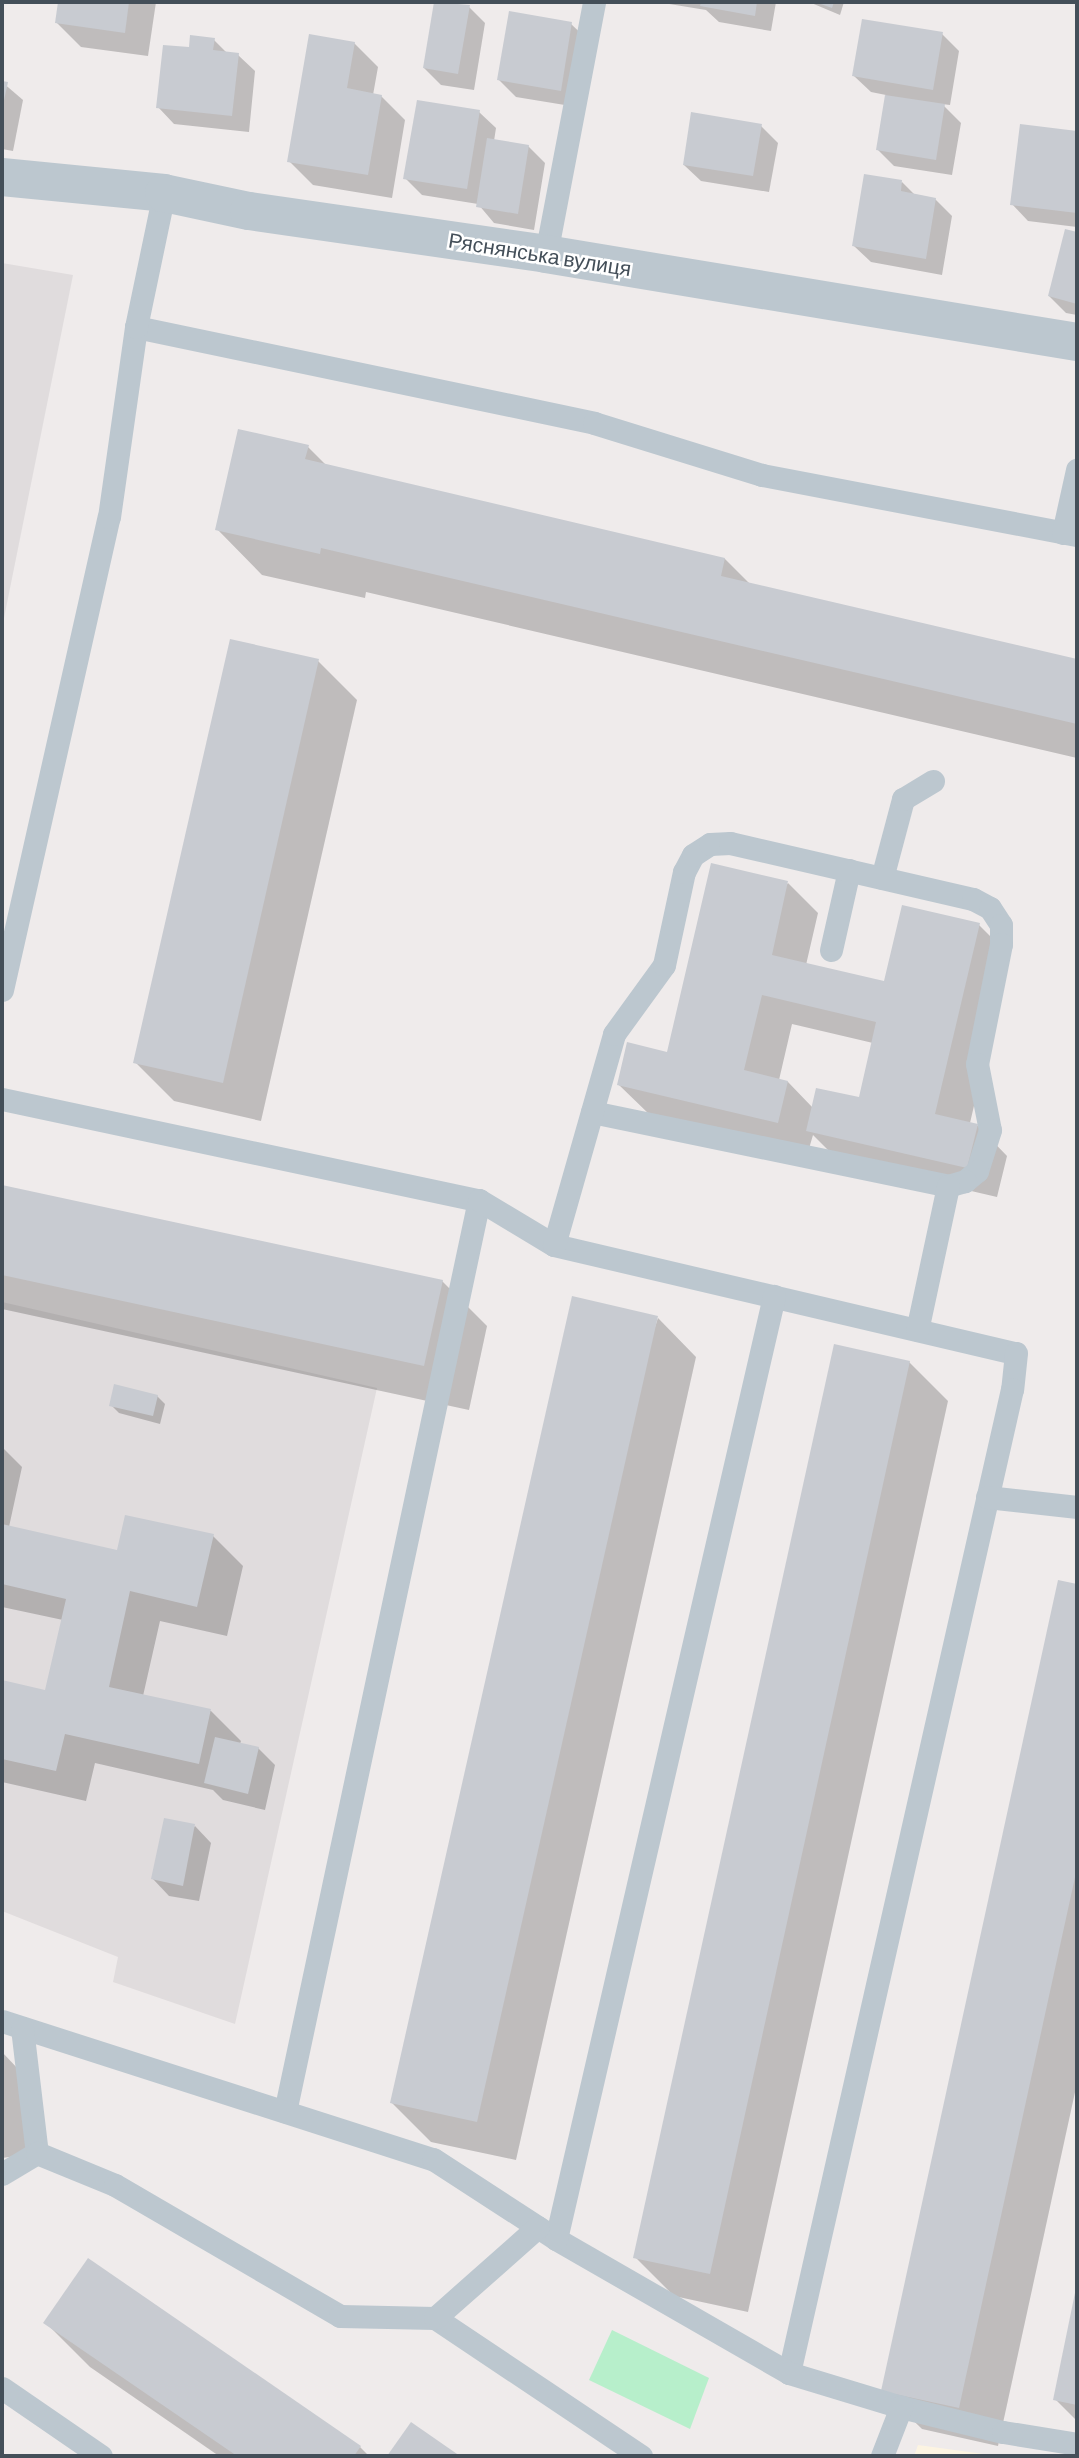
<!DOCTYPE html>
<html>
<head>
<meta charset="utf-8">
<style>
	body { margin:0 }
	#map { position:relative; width:1079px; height:2458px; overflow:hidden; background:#efebeb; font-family:Barlow,sans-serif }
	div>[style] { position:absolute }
	.commercial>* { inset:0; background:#fcf4e2 }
	.education>* { inset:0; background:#e0dcdd }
	.green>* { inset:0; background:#b7efcb }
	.shadow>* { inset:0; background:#0003 }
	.building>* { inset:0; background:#c8cbd1 }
	.lane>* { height:23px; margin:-11.5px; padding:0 11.5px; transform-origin:11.5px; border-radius:11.5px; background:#bcc7cf }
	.street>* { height:38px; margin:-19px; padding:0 19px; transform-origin:19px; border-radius:19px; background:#bcc7cf }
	span { translate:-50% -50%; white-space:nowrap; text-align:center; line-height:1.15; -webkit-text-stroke:5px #fff; paint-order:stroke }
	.street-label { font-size:21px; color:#444f59 }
	.frame { position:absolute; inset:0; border:4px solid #444f59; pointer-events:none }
</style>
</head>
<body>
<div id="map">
	<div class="commercial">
		<i style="clip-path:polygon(918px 2445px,998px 2456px,914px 2456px)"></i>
	</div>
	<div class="education">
		<i style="clip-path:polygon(2px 263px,73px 275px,2px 628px)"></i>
		<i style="clip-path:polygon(2px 1302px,377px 1388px,235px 2024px,113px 1982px,118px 1957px,2px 1911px)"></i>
	</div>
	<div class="green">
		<i style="clip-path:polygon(612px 2330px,709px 2378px,690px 2429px,589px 2380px)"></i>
	</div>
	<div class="shadow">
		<i style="clip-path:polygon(60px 2px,156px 2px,148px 56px,81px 47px,57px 23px)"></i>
		<i style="clip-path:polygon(435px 2px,469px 7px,485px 23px,474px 90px,441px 85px,424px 68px)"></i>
		<i style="clip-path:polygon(657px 2px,776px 2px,771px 31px,719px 22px,706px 10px)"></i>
		<i style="clip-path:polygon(809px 2px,844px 2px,840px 15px)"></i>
		<i style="clip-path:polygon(571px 24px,588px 40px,577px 107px,516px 97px,499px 80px)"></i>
		<i style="clip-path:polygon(942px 34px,959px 51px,950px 105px,942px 104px,961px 123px,952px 175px,894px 166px,877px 149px,886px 95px,871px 92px,854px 76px)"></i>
		<i style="clip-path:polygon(214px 40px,227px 53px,238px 55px,255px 71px,249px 132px,174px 124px,158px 107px,190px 49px)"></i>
		<i style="clip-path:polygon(354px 43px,378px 67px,373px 95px,381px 96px,405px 120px,392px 198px,313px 185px,289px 161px)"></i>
		<i style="clip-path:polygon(2px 82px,23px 100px,13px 151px,2px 149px)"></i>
		<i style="clip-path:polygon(479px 112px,496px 128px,494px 141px,528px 146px,545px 163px,534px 230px,494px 223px,478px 204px,422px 195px,405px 178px)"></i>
		<i style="clip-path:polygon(761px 126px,778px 143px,769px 192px,701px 181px,684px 165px)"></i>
		<i style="clip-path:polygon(1021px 126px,1077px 133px,1077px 227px,1028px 221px,1012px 204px)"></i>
		<i style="clip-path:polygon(902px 182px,916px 196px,935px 199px,952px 216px,942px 275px,871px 262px,854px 246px)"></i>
		<i style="clip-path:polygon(1066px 231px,1077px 234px,1077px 315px,1066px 313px,1049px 296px)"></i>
		<i style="clip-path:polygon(308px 447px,327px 466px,725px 559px,750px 584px,1077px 661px,1077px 758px,366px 592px,365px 598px,262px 575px,217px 529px)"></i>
		<i style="clip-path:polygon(318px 661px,357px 700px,261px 1121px,174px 1101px,135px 1062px)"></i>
		<i style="clip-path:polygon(evenodd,788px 883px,818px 913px,806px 965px,885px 983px,979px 925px,1009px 955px,970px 1123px,977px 1125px,1007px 1156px,997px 1197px,838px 1160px,813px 1135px,808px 1152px,650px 1115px,619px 1085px,668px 1054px,788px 883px,792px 1024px,873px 1043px,860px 1100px,813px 1108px,788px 1082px,779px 1080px,792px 1024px)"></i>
		<i style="clip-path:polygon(2px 1187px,442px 1281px,487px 1326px,469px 1410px,2px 1309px)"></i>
		<i style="clip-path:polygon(658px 1318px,696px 1357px,516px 2160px,431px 2142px,392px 2103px)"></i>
		<i style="clip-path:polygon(909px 1362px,948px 1401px,748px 2312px,674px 2296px,635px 2257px)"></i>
		<i style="clip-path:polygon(157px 1396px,165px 1404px,160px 1424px,119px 1413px,111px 1405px)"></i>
		<i style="clip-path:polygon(2px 1447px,22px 1467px,9px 1527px,119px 1552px,213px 1536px,243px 1566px,227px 1636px,160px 1621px,143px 1696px,211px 1711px,241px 1741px,240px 1744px,258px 1748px,275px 1765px,265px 1810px,223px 1800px,213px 1790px,95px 1763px,86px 1801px,2px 1782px,2px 1682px,47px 1692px,63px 1620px,2px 1607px)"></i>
		<i style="clip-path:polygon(1060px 1582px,1077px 1586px,1077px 2083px,998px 2446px,922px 2429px,883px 2391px)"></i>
		<i style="clip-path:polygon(195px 1826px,211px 1843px,199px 1901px,169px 1896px,153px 1879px)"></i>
		<i style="clip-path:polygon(2px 2052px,20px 2071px,31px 2154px,2px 2158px)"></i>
		<i style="clip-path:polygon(89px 2260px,360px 2447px,369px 2456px,219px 2456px,90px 2367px,45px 2322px)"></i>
		<i style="clip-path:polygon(1077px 2291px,1077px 2421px,1055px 2399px)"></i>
	</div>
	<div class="building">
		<i style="clip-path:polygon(58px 2px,129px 2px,125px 33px,55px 23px)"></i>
		<i style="clip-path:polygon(434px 2px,470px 5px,458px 74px,423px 68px)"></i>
		<i style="clip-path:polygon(701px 2px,757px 2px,755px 16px,700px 6px)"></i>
		<i style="clip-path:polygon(815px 2px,834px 2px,832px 8px)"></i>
		<i style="clip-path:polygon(509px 11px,572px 22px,561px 91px,497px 80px)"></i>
		<i style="clip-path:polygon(862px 19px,943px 32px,933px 90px,852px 76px)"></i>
		<i style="clip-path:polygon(309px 34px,355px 42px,347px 88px,382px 95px,368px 175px,287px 162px)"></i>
		<i style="clip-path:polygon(190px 35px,215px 38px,213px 50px,239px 53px,232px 116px,156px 108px,163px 45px,189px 47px)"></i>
		<i style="clip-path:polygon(2px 81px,8px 82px,3px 105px,2px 105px)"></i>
		<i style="clip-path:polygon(885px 95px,945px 104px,936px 160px,876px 150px)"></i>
		<i style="clip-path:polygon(417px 100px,480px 110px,467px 189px,403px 179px)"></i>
		<i style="clip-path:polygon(691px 112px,762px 124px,753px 176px,683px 165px)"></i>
		<i style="clip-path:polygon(1020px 124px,1077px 131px,1077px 213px,1010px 205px)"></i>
		<i style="clip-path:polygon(487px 138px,529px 145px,518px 214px,476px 207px)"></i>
		<i style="clip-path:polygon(864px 174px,902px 180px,901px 191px,936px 198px,926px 259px,852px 246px)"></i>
		<i style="clip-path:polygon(1065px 229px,1077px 232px,1077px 304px,1048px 296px)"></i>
		<i style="clip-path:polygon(238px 429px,309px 445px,305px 459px,725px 558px,721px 576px,1077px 659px,1077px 724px,321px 548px,320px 554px,215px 530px)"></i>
		<i style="clip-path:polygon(230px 639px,319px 659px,223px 1083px,133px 1063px)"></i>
		<i style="clip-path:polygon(711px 863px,788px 881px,772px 955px,884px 981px,902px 905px,980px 923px,935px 1114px,978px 1124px,967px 1168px,806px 1131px,816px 1088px,859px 1097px,876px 1022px,762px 995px,744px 1070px,788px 1081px,778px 1123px,617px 1085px,627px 1042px,667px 1052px)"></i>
		<i style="clip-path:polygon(2px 1185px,443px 1280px,424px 1366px,2px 1275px)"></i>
		<i style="clip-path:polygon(572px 1296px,658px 1316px,477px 2122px,390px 2103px)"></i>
		<i style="clip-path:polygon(834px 1344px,910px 1361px,710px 2274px,633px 2258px)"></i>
		<i style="clip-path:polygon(114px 1384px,158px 1395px,153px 1416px,109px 1406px)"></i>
		<i style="clip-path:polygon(125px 1515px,214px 1534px,197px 1607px,130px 1591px,109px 1687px,211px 1709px,199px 1764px,65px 1734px,56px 1771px,2px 1759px,2px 1680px,45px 1690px,66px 1599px,2px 1584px,2px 1524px,117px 1550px)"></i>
		<i style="clip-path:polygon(1058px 1580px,1077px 1584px,1077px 1868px,959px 2408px,881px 2391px)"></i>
		<i style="clip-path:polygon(215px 1737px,259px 1747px,248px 1794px,204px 1783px)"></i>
		<i style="clip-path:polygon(164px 1818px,195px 1824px,183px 1886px,151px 1879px)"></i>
		<i style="clip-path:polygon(88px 2258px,361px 2446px,354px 2456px,237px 2456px,43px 2323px)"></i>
		<i style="clip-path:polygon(1076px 2288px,1077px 2288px,1077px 2405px,1053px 2400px)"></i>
		<i style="clip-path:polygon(411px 2422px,460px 2456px,387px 2456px)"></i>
	</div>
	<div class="lane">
		<i style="left:546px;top:254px;width:257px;rotate:-79.2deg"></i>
		<i style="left:136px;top:327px;width:468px;rotate:11.8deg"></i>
		<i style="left:594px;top:423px;width:176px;rotate:17.2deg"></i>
		<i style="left:762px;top:475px;width:321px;rotate:10.8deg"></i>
		<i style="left:1063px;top:533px;width:65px;rotate:-77.5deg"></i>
		<i style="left:882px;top:878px;width:82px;rotate:-75.1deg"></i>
		<i style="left:903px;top:799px;width:35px;rotate:-31deg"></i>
		<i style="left:831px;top:950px;width:82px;rotate:-77.3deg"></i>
		<i style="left:2px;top:990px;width:485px;rotate:-77.3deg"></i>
		<i style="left:109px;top:517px;width:192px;rotate:-81.9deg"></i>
		<i style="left:136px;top:327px;width:137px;rotate:-78.2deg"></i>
		<i style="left:2px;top:1099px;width:488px;rotate:12deg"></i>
		<i style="left:479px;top:1200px;width:932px;rotate:102.01deg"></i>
		<i style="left:592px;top:1112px;width:364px;rotate:11.7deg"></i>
		<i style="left:479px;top:1200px;width:87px;rotate:31deg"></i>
		<i style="left:554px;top:1245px;width:474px;rotate:13.2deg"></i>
		<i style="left:1016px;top:1353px;width:36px;rotate:96deg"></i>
		<i style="left:1012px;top:1389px;width:1009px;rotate:102.77deg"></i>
		<i style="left:554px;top:1245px;width:219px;rotate:-74.1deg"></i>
		<i style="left:614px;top:1034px;width:85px;rotate:-54.1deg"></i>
		<i style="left:664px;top:965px;width:95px;rotate:-77.9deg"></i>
		<i style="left:684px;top:872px;width:19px;rotate:-62deg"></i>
		<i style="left:693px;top:855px;width:20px;rotate:-33deg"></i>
		<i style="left:710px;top:844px;width:20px;rotate:-3deg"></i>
		<i style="left:730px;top:843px;width:249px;rotate:13deg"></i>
		<i style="left:973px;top:899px;width:19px;rotate:28deg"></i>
		<i style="left:990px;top:908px;width:20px;rotate:57deg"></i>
		<i style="left:1001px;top:925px;width:19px;rotate:90deg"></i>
		<i style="left:1001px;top:944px;width:122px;rotate:101.3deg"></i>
		<i style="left:977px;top:1064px;width:67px;rotate:78.9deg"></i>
		<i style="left:990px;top:1130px;width:43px;rotate:107.6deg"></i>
		<i style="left:977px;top:1171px;width:16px;rotate:140deg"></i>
		<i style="left:965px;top:1181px;width:18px;rotate:164deg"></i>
		<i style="left:948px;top:1186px;width:147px;rotate:102.1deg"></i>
		<i style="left:987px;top:1497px;width:91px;rotate:6.3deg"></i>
		<i style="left:2px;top:2021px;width:453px;rotate:17.8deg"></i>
		<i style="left:433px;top:2159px;width:147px;rotate:33deg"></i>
		<i style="left:556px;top:2239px;width:269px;rotate:29.9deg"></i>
		<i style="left:789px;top:2373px;width:117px;rotate:16.9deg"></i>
		<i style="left:901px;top:2407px;width:105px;rotate:13.8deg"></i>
		<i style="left:1003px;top:2432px;width:75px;rotate:9.2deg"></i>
		<i style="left:22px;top:2028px;width:126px;rotate:83.2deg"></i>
		<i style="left:2px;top:2174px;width:41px;rotate:-31deg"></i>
		<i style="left:37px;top:2153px;width:84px;rotate:22.3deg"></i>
		<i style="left:115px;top:2185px;width:260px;rotate:30.2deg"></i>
		<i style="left:340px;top:2316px;width:95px;rotate:1.2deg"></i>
		<i style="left:435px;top:2318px;width:248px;rotate:33.8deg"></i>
		<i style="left:556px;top:2239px;width:968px;rotate:-76.98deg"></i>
		<i style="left:435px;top:2318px;width:137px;rotate:-41.5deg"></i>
		<i style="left:2px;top:2388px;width:120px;rotate:34.5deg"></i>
		<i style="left:882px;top:2456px;width:53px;rotate:-68.8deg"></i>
	</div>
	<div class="street">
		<i style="left:2px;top:177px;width:163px;rotate:5.6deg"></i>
		<i style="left:164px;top:193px;width:87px;rotate:12deg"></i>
		<i style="left:249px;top:211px;width:300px;rotate:8.2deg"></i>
		<i style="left:546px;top:254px;width:538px;rotate:9.41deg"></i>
	</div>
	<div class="street-label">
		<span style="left:540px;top:254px;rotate:9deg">Ряснянська вулиця</span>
	</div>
	<div class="frame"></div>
</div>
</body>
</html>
